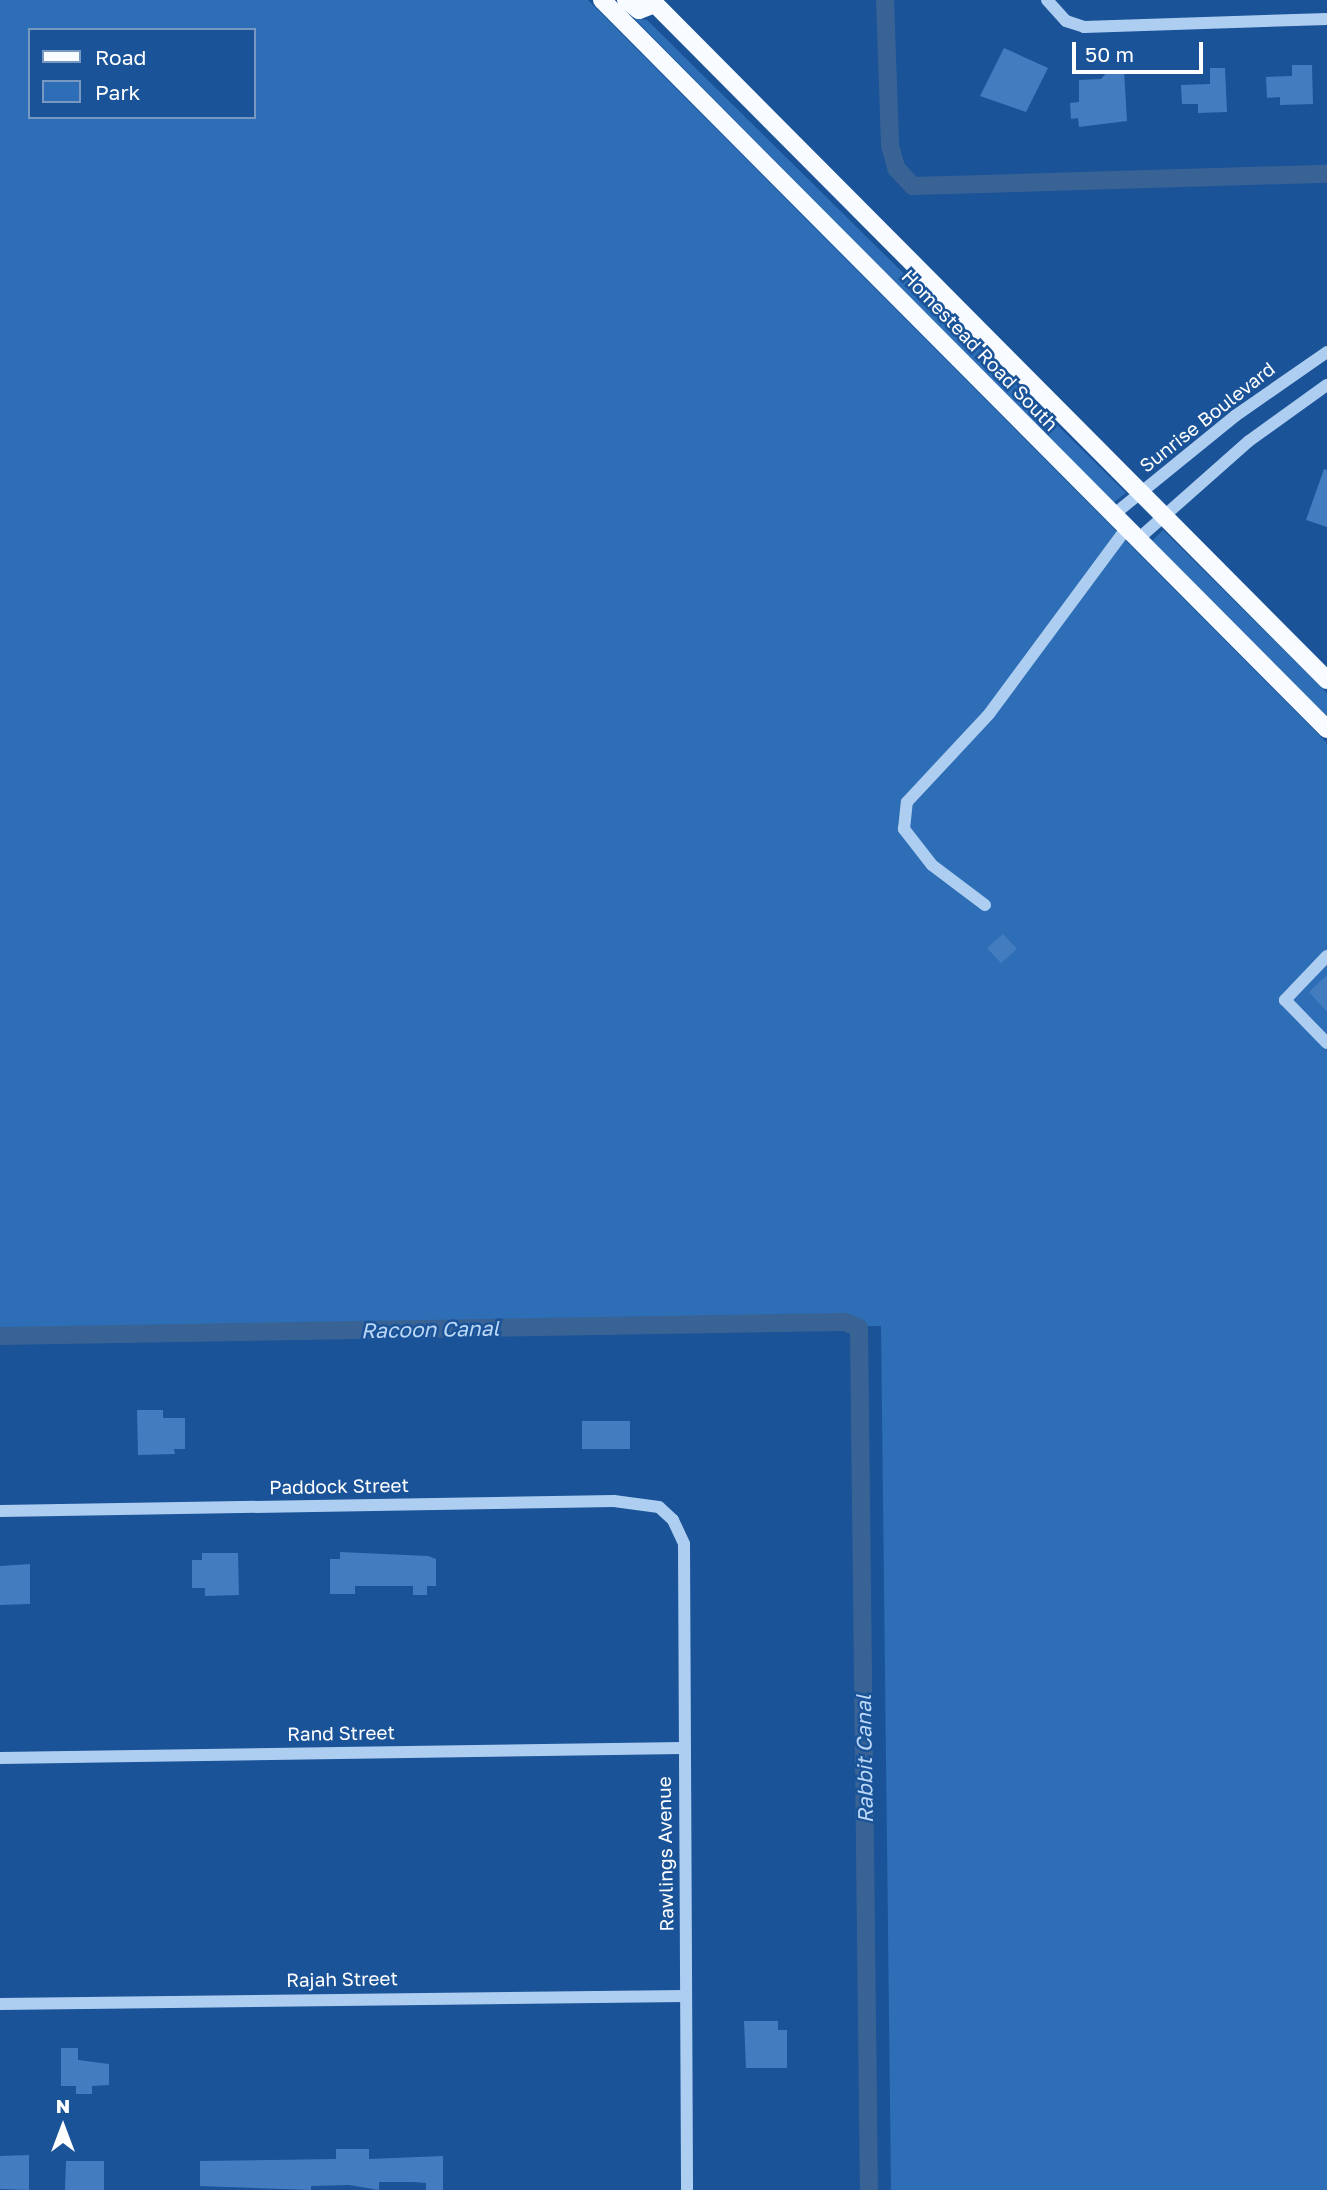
<!DOCTYPE html>
<html>
<head>
<meta charset="utf-8">
<style>
	body { margin:0 }
	#map { position:relative; width:1327px; height:2190px; overflow:hidden; background:#1a5398; font-family:"Golos Text",sans-serif }
	div>[style] { position:absolute }
	.green>* { inset:0; background:#2d6eb6 }
	.canal>* { height:18px; margin:-9px; padding:0 9px; transform-origin:9px; border-radius:9px; background:#3a6395 }
	.building>* { inset:0; background:#437dbf }
	.minor>* { height:12px; margin:-6px; padding:0 6px; transform-origin:6px; border-radius:6px; background:#aecef1 }
	.major>* { height:18px; margin:-9px; padding:0 9px; transform-origin:9px; border-radius:9px; background:#f8fbff }
	span { translate:-50% -50%; white-space:nowrap; text-align:center; line-height:1.15; -webkit-text-stroke:5px #1a5398; paint-order:stroke }
	.street-label { font-size:19px; color:#fff }
	.water-label { font-size:21px; color:#bbd7f7; font-style:italic }
	.legend { position:absolute; left:28px; top:28px; width:228px; height:91px; box-sizing:border-box; background:#1a5398; border:2px solid #7698c1; margin:0; padding:9px 12px; list-style:none; font-size:21px; color:#fff }
	.legend li { display:flex; align-items:center; gap:14px; height:35px }
	.legend b { width:35px; border:2px solid #7698c1 }
	.north { position:absolute; left:28px; top:2092px; width:70px; height:70px; -webkit-text-stroke:5px #1a5398; paint-order:stroke; rotate:0deg; font-size:19px; font-weight:700; line-height:28px; text-align:center; color:#fff }
	.north::after { content:''; display:block; margin:auto; width:24px; height:32px; background:#fff; clip-path:polygon(50% 0,100% 100%,50% 72%,0 100%) }
	.scale { position:absolute; left:1072px; top:42px; width:131px; height:32px; box-sizing:border-box; border:4px solid #fff; border-top:0; padding-left:9px; font-size:21px; line-height:24px; white-space:nowrap; color:#fff; -webkit-text-stroke:5px #1a5398; paint-order:stroke }
</style>
</head>
<body>
<div id="map">
	<div class="green">
		<i style="clip-path:polygon(evenodd,0 0,588px 0,1327px 743px,1327px 2190px,891px 2190px,881px 1326px,0 1332px,0 0,30px 30px,254px 30px,254px 117px,30px 117px,30px 30px)"></i>
		<i style="clip-path:polygon(634px 18px,647px 20px,1126px 493px,1113px 503px)"></i>
		<i style="clip-path:polygon(1163px 530px,1327px 693px,1327px 716px,1152px 541px)"></i>
	</div>
	<div class="canal">
		<i style="left:885px;top:0;width:145px;rotate:88deg"></i>
		<i style="left:890px;top:145px;width:24px;rotate:75deg"></i>
		<i style="left:896px;top:168px;width:25px;rotate:47deg"></i>
		<i style="left:913px;top:186px;width:414px;rotate:-1.7deg"></i>
		<i style="left:0;top:1336px;width:845px;rotate:-0.95deg"></i>
		<i style="left:845px;top:1322px;width:15px;rotate:23deg"></i>
		<i style="left:859px;top:1328px;width:862px;rotate:89.34deg"></i>
	</div>
	<div class="building">
		<i style="clip-path:polygon(1004px 48px,1048px 68px,1026px 112px,980px 96px)"></i>
		<i style="clip-path:polygon(1292px 65px,1312px 65px,1313px 104px,1280px 105px,1280px 97px,1267px 98px,1266px 77px,1292px 76px)"></i>
		<i style="clip-path:polygon(1210px 68px,1225px 68px,1227px 112px,1198px 113px,1198px 104px,1182px 104px,1181px 85px,1210px 84px)"></i>
		<i style="clip-path:polygon(1124px 70px,1127px 121px,1079px 127px,1078px 118px,1071px 119px,1070px 103px,1079px 102px,1079px 80px,1101px 79px,1108px 71px)"></i>
		<i style="clip-path:polygon(1324px 469px,1327px 470px,1327px 527px,1306px 520px)"></i>
		<i style="clip-path:polygon(1003px 934px,1017px 949px,1001px 963px,987px 948px)"></i>
		<i style="clip-path:polygon(1327px 975px,1327px 1012px,1309px 992px)"></i>
		<i style="clip-path:polygon(137px 1410px,163px 1410px,163px 1418px,185px 1418px,185px 1449px,174px 1449px,175px 1454px,138px 1455px)"></i>
		<i style="clip-path:polygon(582px 1421px,630px 1421px,630px 1449px,582px 1449px)"></i>
		<i style="clip-path:polygon(340px 1552px,428px 1556px,436px 1559px,436px 1586px,427px 1586px,427px 1595px,413px 1595px,413px 1586px,355px 1586px,355px 1594px,330px 1594px,330px 1559px,340px 1559px)"></i>
		<i style="clip-path:polygon(202px 1553px,238px 1553px,239px 1595px,205px 1596px,205px 1588px,192px 1588px,192px 1560px,202px 1560px)"></i>
		<i style="clip-path:polygon(30px 1564px,30px 1604px,0 1605px,0 1566px)"></i>
		<i style="clip-path:polygon(744px 2021px,778px 2021px,778px 2030px,787px 2030px,787px 2068px,746px 2068px)"></i>
		<i style="clip-path:polygon(61px 2048px,78px 2048px,78px 2060px,109px 2064px,109px 2085px,92px 2086px,92px 2094px,76px 2094px,76px 2086px,61px 2086px)"></i>
		<i style="clip-path:polygon(336px 2149px,369px 2149px,369px 2159px,443px 2156px,443px 2190px,426px 2190px,426px 2183px,413px 2182px,379px 2182px,379px 2190px,349px 2185px,311px 2186px,311px 2190px,200px 2186px,200px 2161px,336px 2159px)"></i>
		<i style="clip-path:polygon(29px 2155px,29px 2190px,0 2189px,0 2156px)"></i>
		<i style="clip-path:polygon(66px 2161px,104px 2161px,104px 2190px,65px 2190px)"></i>
	</div>
	<div class="minor">
		<i style="left:1047px;top:0;width:28px;rotate:48deg"></i>
		<i style="left:1066px;top:21px;width:19px;rotate:18deg"></i>
		<i style="left:1084px;top:27px;width:243px;rotate:-1.9deg"></i>
		<i style="left:1112px;top:516px;width:159px;rotate:-39.1deg"></i>
		<i style="left:1235px;top:416px;width:112px;rotate:-34.8deg"></i>
		<i style="left:1137px;top:540px;width:149px;rotate:-41.5deg"></i>
		<i style="left:1249px;top:441px;width:96px;rotate:-35.7deg"></i>
		<i style="left:985px;top:905px;width:66px;rotate:-143deg"></i>
		<i style="left:932px;top:865px;width:46px;rotate:-127.9deg"></i>
		<i style="left:904px;top:829px;width:27px;rotate:-84deg"></i>
		<i style="left:907px;top:802px;width:120px;rotate:-47deg"></i>
		<i style="left:989px;top:714px;width:230px;rotate:-53.5deg"></i>
		<i style="left:1327px;top:956px;width:61px;rotate:133.7deg"></i>
		<i style="left:1285px;top:1000px;width:60px;rotate:45.7deg"></i>
		<i style="left:0;top:1511px;width:614px;rotate:-0.93deg"></i>
		<i style="left:614px;top:1501px;width:45px;rotate:7.6deg"></i>
		<i style="left:659px;top:1507px;width:19px;rotate:43deg"></i>
		<i style="left:673px;top:1520px;width:26px;rotate:65deg"></i>
		<i style="left:684px;top:1544px;width:646px;rotate:89.73deg"></i>
		<i style="left:0;top:1758px;width:683px;rotate:-0.84deg"></i>
		<i style="left:0;top:2004px;width:685px;rotate:-0.67deg"></i>
	</div>
	<div class="major">
		<i style="left:602px;top:0;width:1028px;rotate:45.16deg"></i>
		<i style="left:626px;top:0;width:16px;rotate:38deg"></i>
		<i style="left:639px;top:10px;width:17px;rotate:-21deg"></i>
		<i style="left:651px;top:0;width:959px;rotate:45.17deg"></i>
	</div>
	<div class="street-label">
		<span style="left:980px;top:350px;rotate:46deg">Homestead Road South</span>
		<span style="left:1207px;top:417px;rotate:-38deg">Sunrise Boulevard</span>
		<span style="left:339px;top:1486px;rotate:-1deg">Paddock Street</span>
		<span style="left:341px;top:1733px;rotate:-1deg">Rand Street</span>
		<span style="left:665px;top:1854px;rotate:-91deg">Rawlings Avenue</span>
		<span style="left:342px;top:1979px;rotate:-1deg">Rajah Street</span>
	</div>
	<div class="water-label">
		<span style="left:430px;top:1329px;rotate:-1deg">Racoon Canal</span>
		<span style="left:864px;top:1759px;rotate:-91deg">Rabbit Canal</span>
	</div>
	<ul class="legend">
	<li><b style="height:9px;background:#f8fbff"></b>Road</li>
	<li><b style="height:19px;background:#2d6eb6"></b>Park</li>
	</ul>
	<div class="north">N</div>
	<div class="scale">50 m</div>
</div>
</body>
</html>
